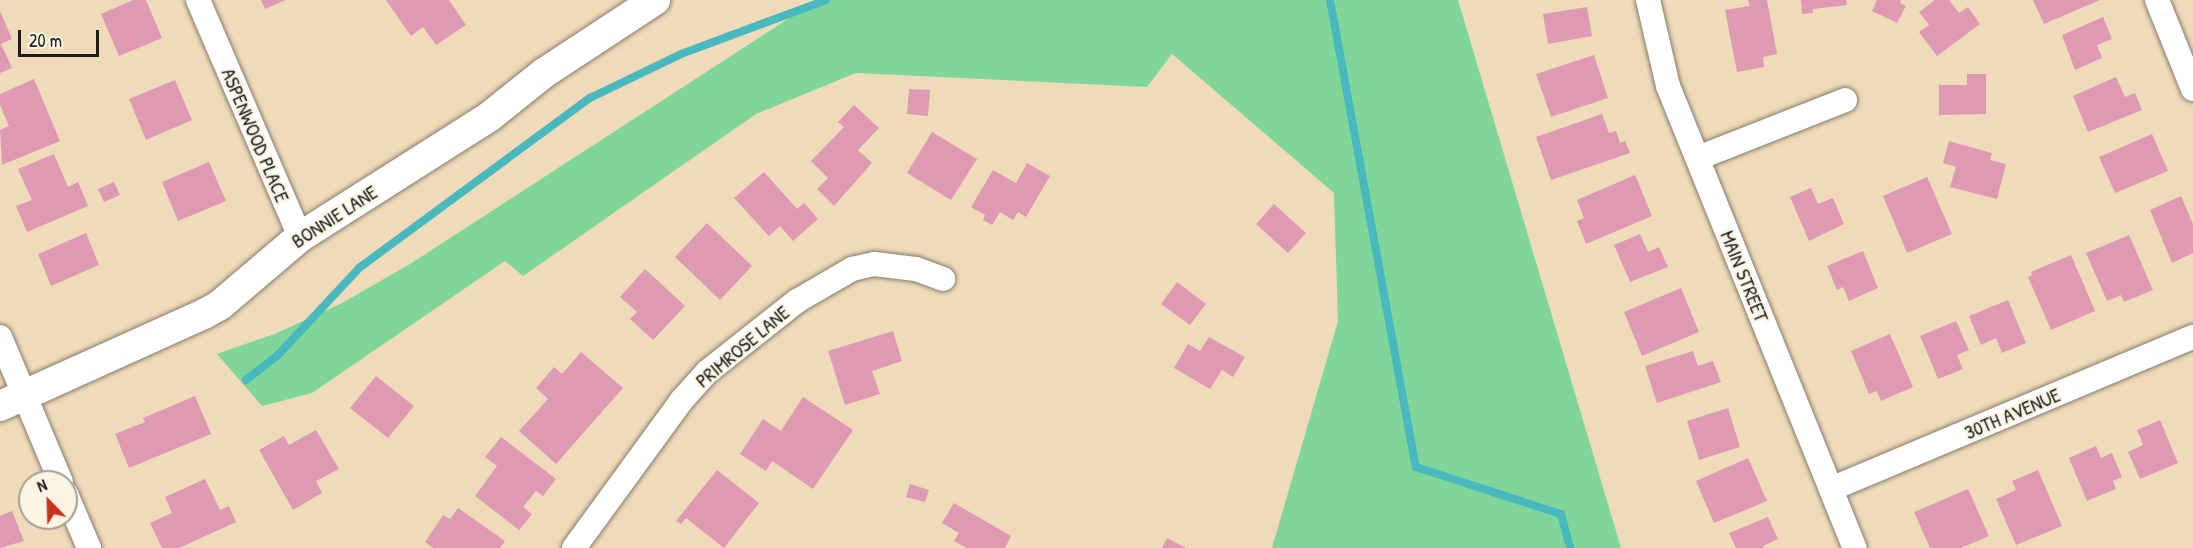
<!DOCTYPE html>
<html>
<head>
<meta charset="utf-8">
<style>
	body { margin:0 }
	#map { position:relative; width:2193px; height:548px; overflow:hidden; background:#efdbba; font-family:"Patrick Hand",sans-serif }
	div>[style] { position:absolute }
	.green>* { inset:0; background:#80d699 }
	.stream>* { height:8px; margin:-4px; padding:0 4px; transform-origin:4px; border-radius:4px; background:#49b8bf }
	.building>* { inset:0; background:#de9ab3 }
	.roads { filter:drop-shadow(0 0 2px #867c6b) drop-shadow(0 0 2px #867c6b) }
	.minor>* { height:24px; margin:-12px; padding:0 12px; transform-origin:12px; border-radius:12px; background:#fff }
	.tertiary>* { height:30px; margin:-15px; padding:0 15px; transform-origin:15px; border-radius:15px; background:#fff }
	span { translate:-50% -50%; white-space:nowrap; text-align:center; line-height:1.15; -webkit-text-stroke:5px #fcf5e5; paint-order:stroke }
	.street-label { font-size:20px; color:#1c1c1c }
	.north { position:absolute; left:18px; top:470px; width:60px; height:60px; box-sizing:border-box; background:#fcf5e5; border:2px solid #a29e95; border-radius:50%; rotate:337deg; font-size:16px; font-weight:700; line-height:24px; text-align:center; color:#1c1c1c }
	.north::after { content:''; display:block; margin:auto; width:21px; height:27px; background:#c8321e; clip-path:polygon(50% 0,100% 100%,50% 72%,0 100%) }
	.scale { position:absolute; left:18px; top:30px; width:81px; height:27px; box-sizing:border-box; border:3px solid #1c1c1c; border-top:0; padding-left:8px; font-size:18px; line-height:21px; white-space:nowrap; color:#1c1c1c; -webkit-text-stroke:4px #fcf5e5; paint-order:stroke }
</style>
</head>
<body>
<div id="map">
	<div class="green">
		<i style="clip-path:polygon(817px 0,1458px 0,1621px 548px,1272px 548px,1338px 321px,1334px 193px,1172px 54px,1147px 87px,856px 73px,756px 114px,523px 276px,505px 261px,312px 393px,262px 406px,217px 354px,277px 333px,342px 303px,410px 264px)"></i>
	</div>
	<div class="stream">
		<i style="left:1330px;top:0;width:475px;rotate:79.6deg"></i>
		<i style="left:1416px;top:467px;width:152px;rotate:18deg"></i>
		<i style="left:1561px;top:514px;width:35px;rotate:75deg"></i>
		<i style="left:246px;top:380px;width:41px;rotate:-38deg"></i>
		<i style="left:278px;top:355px;width:119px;rotate:-47deg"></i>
		<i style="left:359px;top:268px;width:287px;rotate:-36.4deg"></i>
		<i style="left:590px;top:98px;width:101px;rotate:-25.8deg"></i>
		<i style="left:681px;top:54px;width:155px;rotate:-20.4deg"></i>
	</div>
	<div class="building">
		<i style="clip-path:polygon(133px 0,146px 0,162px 38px,119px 56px,101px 14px)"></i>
		<i style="clip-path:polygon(261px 0,286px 0,265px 9px)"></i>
		<i style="clip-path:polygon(386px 0,449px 0,466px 25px,436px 45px,423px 27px,411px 36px)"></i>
		<i style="clip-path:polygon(1748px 0,1767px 0,1777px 54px,1763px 57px,1764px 67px,1737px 72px,1725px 10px,1750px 6px)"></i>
		<i style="clip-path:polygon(1801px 0,1846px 0,1847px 5px,1813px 9px,1813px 13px,1802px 14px)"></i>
		<i style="clip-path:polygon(1877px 0,1901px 0,1900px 3px,1906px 6px,1897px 23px,1872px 11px)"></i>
		<i style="clip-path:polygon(1935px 0,1949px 0,1959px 13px,1968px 7px,1980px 24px,1937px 56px,1919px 32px,1929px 25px,1919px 12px)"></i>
		<i style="clip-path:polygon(2033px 0,2100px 0,2044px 24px)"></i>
		<i style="clip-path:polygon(1587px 7px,1592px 36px,1548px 44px,1543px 14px)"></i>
		<i style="clip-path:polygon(0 11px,12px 39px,1px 44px,12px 68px,0 73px)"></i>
		<i style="clip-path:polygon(2103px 17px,2112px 39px,2097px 45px,2102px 58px,2075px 70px,2062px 35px)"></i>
		<i style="clip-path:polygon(1594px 55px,1608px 98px,1551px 117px,1536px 74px)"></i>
		<i style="clip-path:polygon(1967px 74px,1986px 74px,1986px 114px,1939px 115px,1939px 85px,1967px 85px)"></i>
		<i style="clip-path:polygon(2116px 77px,2125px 97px,2135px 93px,2142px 110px,2088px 132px,2073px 96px)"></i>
		<i style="clip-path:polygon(34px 79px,60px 141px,2px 165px,0 130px,9px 126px,0 105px,0 94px)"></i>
		<i style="clip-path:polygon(175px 80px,192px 120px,146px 140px,129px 99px)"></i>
		<i style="clip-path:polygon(909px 89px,930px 90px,928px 116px,907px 114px)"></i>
		<i style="clip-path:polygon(854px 105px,879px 128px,858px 150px,872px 163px,834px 206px,817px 189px,828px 178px,811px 161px,844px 127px,838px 122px)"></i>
		<i style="clip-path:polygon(1602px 114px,1609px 133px,1616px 131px,1620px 143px,1625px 141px,1630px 153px,1551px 180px,1536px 137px)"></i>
		<i style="clip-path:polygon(932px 132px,977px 159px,951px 200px,907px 173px)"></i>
		<i style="clip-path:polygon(2152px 134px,2168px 171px,2115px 193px,2099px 157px)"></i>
		<i style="clip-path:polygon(1949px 141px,1992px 153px,1990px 160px,2006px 164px,1997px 199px,1950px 187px,1956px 167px,1943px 163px)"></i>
		<i style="clip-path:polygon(54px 154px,68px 187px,78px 182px,88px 206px,27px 232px,16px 206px,32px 200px,18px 169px)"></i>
		<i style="clip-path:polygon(209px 162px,226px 201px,178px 221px,162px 182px)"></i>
		<i style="clip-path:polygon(1027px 163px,1050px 176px,1026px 217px,1018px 212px,1013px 220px,1000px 212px,992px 225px,983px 220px,985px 215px,971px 207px,993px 170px,1016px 183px)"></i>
		<i style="clip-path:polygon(764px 172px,797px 209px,804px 203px,818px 219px,793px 241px,780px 226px,769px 236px,734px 198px)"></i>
		<i style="clip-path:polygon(1635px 175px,1652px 216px,1586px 244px,1577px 221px,1584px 218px,1577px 200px)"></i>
		<i style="clip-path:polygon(1927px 177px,1952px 234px,1907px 253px,1883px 196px)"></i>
		<i style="clip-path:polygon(114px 182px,120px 195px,104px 202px,98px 189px)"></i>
		<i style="clip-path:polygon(1811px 188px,1818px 204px,1833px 198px,1844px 224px,1809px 241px,1790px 197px)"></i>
		<i style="clip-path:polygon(2181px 196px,2193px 224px,2193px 253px,2172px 263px,2150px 210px)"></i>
		<i style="clip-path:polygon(1274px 204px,1306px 233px,1288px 253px,1256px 224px)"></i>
		<i style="clip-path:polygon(707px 223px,752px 266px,720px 300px,675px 257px)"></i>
		<i style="clip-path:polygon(86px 233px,99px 265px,51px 286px,38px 254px)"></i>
		<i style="clip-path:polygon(1640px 234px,1648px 252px,1659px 247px,1668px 267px,1630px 282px,1614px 245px)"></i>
		<i style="clip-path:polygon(2129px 235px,2153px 290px,2124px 302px,2121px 295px,2107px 301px,2086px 253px)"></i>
		<i style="clip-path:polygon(1863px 251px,1878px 288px,1849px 301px,1843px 287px,1837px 290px,1827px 266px)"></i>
		<i style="clip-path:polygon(2071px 255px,2095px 311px,2051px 330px,2028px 277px,2032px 275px,2031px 272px)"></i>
		<i style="clip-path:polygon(645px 269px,685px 306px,653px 340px,630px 319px,637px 312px,620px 297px)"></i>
		<i style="clip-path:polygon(1177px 282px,1206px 304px,1190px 325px,1161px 304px)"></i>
		<i style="clip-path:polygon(1681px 288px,1699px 332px,1642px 356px,1624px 312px)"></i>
		<i style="clip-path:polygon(2008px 300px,2026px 343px,2002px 353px,1996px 338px,1981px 345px,1969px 316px)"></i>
		<i style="clip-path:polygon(1956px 321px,1969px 350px,1957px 355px,1963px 369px,1938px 379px,1920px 336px)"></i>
		<i style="clip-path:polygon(893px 331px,902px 361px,872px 371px,880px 394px,845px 405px,828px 351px)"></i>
		<i style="clip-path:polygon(1890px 334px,1913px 387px,1881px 401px,1877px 391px,1869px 394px,1851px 351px)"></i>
		<i style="clip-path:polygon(1209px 337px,1245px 357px,1233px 377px,1222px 370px,1210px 389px,1174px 368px,1188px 344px,1200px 351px)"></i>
		<i style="clip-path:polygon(1693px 351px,1698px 366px,1713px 361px,1721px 382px,1657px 403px,1645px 366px)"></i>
		<i style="clip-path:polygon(581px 352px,623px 388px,556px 464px,519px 431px,548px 399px,536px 388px,554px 367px,562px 374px)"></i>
		<i style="clip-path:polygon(376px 376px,414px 406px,388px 438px,350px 408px)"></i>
		<i style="clip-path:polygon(195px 396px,211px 434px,129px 468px,115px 434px,145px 422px,143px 418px)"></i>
		<i style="clip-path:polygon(803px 397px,853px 430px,813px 489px,772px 461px,766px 471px,740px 454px,763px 419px,781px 431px)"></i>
		<i style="clip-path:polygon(1728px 408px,1740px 447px,1699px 460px,1687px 421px)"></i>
		<i style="clip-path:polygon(2160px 420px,2178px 463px,2140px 479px,2128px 452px,2143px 445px,2137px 430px)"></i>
		<i style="clip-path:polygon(316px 430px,339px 469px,316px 481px,322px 493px,293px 510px,259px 450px,284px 436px,289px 445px)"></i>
		<i style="clip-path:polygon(501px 437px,556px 479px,543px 496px,536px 491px,523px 507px,532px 514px,519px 530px,475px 496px,497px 466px,485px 457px)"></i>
		<i style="clip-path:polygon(2096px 446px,2101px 458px,2112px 453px,2122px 477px,2113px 481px,2116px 489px,2087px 501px,2069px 458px)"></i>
		<i style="clip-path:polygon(1748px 458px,1767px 501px,1714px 523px,1696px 481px)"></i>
		<i style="clip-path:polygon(717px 470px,759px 503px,724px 548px,686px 518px,681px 524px,676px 521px)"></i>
		<i style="clip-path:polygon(2038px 470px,2062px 526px,2016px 545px,1996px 499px,2016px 490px,2012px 481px)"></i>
		<i style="clip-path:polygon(205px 479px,220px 510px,229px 506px,236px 522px,179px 548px,162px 548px,150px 523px,172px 513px,165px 497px)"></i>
		<i style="clip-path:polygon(910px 484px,929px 490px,925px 502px,906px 497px)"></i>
		<i style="clip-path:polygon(1968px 489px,1989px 536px,1961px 548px,1930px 548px,1914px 512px)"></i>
		<i style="clip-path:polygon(954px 503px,1011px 536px,1005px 548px,966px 548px,954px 541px,959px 533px,942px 523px)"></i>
		<i style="clip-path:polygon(458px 508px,505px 541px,500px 548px,433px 548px,425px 542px,443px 515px,450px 519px)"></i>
		<i style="clip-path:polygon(12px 511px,24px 541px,0 548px,0 516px)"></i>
		<i style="clip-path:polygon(1768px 517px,1778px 539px,1763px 546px,1764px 548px,1736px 548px,1729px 533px)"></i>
		<i style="clip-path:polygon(1167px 538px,1186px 548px,1162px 548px)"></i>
	</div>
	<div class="roads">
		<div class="minor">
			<i style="left:198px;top:0;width:258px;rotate:66.7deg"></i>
			<i style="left:1648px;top:0;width:88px;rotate:76.9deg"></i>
			<i style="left:1668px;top:86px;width:498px;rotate:68deg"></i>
			<i style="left:2157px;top:0;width:96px;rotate:68deg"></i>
			<i style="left:1698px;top:158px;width:158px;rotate:-21.5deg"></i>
			<i style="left:0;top:337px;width:157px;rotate:67.2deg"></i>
			<i style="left:1831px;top:489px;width:393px;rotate:-22.8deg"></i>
			<i style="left:66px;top:494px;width:59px;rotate:66.9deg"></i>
			<i style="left:574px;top:548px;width:182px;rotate:-53.9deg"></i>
			<i style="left:681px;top:401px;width:39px;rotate:-48deg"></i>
			<i style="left:707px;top:372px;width:115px;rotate:-38.3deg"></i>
			<i style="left:797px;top:301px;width:64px;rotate:-30.2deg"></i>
			<i style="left:852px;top:269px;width:23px;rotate:-13deg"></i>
			<i style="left:874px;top:264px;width:42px;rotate:6.8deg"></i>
			<i style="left:916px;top:269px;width:29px;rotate:20deg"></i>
		</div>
		<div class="tertiary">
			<i style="left:0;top:406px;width:224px;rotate:-24.3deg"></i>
			<i style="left:204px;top:314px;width:18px;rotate:-29deg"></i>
			<i style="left:220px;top:305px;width:105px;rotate:-40.4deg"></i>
			<i style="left:300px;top:237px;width:224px;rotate:-32.4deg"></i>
			<i style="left:489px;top:117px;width:70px;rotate:-38.7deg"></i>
			<i style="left:544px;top:73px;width:133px;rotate:-33.3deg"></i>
		</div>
	</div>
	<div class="street-label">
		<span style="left:256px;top:135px;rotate:67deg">ASPENWOOD PLACE</span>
		<span style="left:334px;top:216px;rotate:-33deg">BONNIE LANE</span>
		<span style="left:1745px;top:276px;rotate:68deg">MAIN STREET</span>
		<span style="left:742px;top:346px;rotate:-40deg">PRIMROSE LANE</span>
		<span style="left:2012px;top:413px;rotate:-23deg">30TH AVENUE</span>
	</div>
	<div class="north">N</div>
	<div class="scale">20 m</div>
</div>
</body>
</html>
